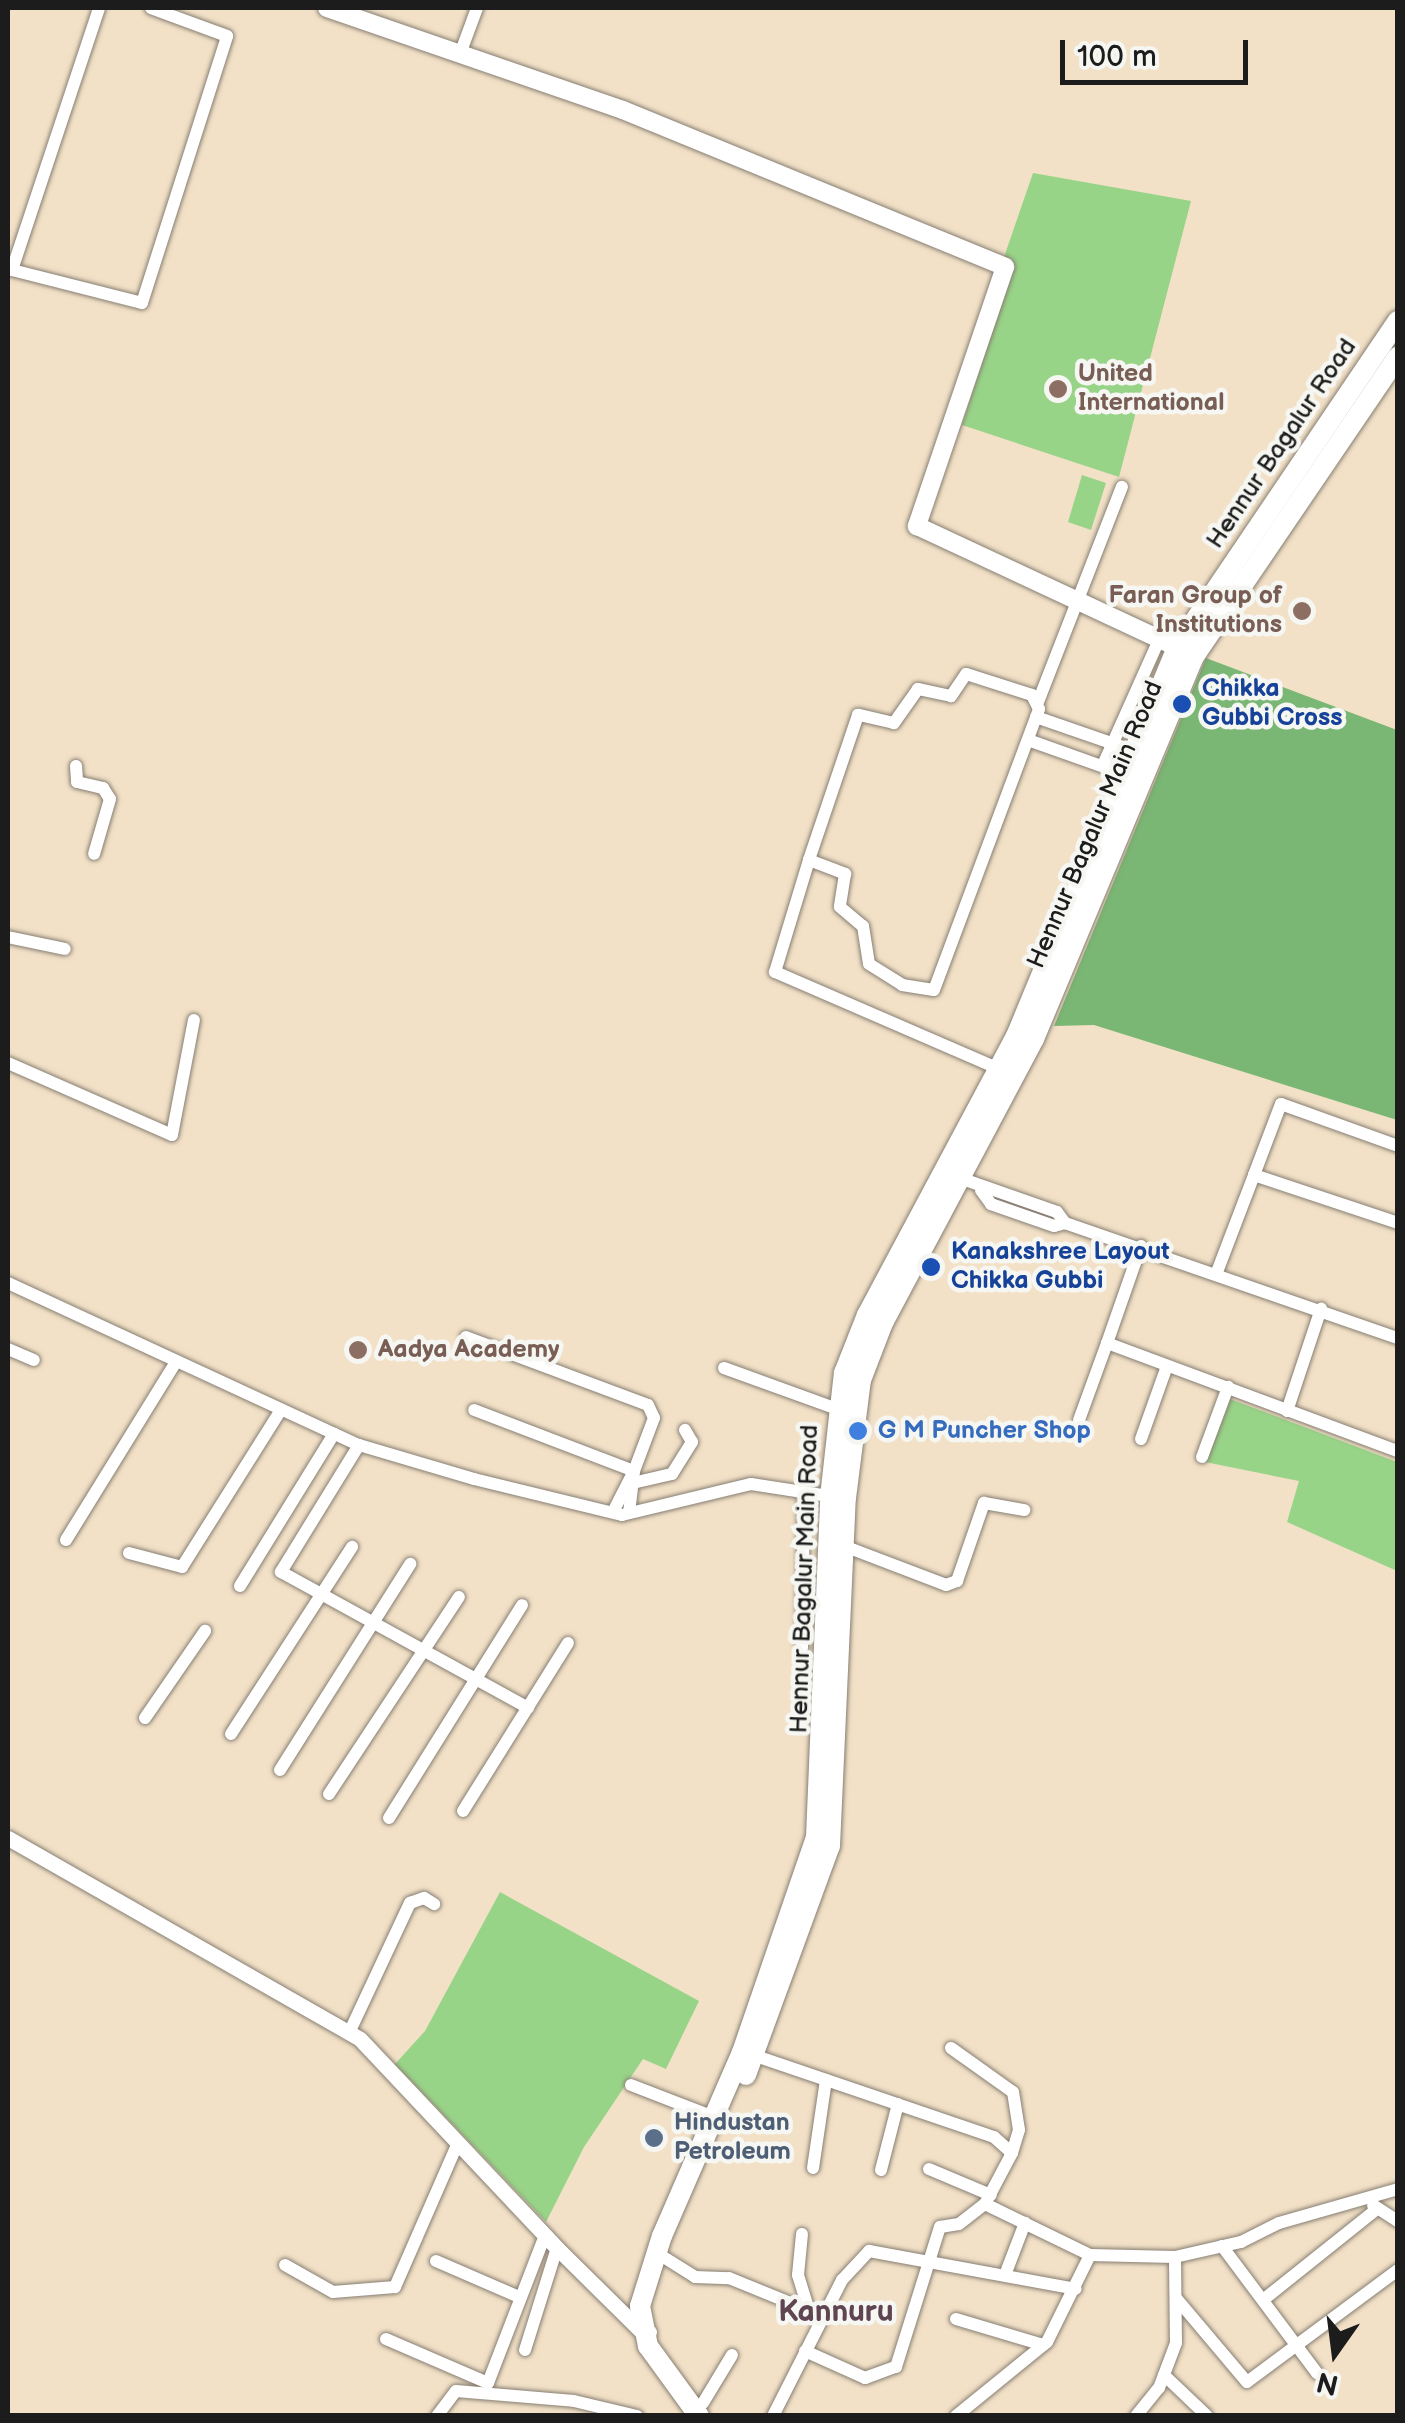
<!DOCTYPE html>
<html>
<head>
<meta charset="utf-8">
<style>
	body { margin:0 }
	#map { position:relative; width:1405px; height:2423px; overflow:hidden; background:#f2e1c7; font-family:"Balsamiq Sans",sans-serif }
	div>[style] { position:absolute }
	.green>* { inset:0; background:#98d488 }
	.forest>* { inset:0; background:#7ab674 }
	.roads { filter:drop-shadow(0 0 2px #877e72) drop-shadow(0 0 2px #877e72) }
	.minor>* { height:12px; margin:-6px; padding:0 6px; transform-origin:6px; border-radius:6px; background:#fff }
	.tertiary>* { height:15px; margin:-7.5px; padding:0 7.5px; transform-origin:7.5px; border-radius:7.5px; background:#fff }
	.secondary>* { height:18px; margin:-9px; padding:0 9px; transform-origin:9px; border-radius:9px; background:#fff }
	.primary>* { height:20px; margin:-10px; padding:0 10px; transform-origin:10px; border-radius:10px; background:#fff }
	.dots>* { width:28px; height:28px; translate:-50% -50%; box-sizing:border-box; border:5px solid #f6f6f2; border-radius:50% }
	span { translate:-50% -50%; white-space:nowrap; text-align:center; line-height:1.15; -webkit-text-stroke:9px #f6f6f2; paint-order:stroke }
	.education-label { font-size:25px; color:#785e54; font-weight:700 }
	.left { translate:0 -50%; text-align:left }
	.right { translate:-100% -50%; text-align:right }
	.street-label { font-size:25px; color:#1c1c1c }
	.transit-label { font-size:25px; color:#164399; font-weight:700 }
	.shop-label { font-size:25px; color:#366cbe; font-weight:700 }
	.service-label { font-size:25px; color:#4e5e75; font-weight:700 }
	.quarter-label { font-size:30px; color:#5f4552; font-weight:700 }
	.frame { position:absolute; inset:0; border:10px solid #1c1c1c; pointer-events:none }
	.north { position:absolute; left:1285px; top:2303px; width:100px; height:100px; -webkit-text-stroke:8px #f6f6f2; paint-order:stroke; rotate:194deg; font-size:28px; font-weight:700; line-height:40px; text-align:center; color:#1c1c1c }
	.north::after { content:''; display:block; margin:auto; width:35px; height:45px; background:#1c1c1c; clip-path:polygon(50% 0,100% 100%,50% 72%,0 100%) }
	.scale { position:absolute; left:1060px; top:40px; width:188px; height:45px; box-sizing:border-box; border:5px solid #1c1c1c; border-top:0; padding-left:12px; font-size:30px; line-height:35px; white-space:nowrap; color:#1c1c1c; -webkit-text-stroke:8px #f6f6f2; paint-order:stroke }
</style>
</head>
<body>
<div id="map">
	<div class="green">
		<i style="clip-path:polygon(1033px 173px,1191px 201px,1119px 477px,962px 425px,1014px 265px,1003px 260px)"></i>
		<i style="clip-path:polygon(1082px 475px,1106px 483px,1091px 530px,1068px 522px)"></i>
		<i style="clip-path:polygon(1230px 1399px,1397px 1462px,1397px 1571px,1287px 1522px,1299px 1481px,1205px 1462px)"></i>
		<i style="clip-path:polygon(500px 1892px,699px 2001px,666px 2069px,643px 2059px,584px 2147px,546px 2222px,395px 2064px,425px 2031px)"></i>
	</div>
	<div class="forest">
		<i style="clip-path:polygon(1206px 658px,1397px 730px,1397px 1120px,1094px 1025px,1054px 1026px)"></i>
	</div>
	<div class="roads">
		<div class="minor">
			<i style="left:460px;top:54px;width:49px;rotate:-69.7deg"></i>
			<i style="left:8px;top:269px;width:138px;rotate:14.2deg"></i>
			<i style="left:142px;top:303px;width:280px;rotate:-72.3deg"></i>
			<i style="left:227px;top:36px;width:81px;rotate:-159.8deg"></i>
			<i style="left:12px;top:270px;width:276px;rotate:-71.6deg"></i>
			<i style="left:1038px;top:702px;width:231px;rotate:-68.7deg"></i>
			<i style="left:1036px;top:717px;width:104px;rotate:19.1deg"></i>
			<i style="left:1028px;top:740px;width:102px;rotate:19.5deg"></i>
			<i style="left:1103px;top:765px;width:137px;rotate:-65.9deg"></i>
			<i style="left:76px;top:766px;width:16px;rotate:86deg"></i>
			<i style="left:77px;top:782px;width:27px;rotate:13deg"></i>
			<i style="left:103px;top:788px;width:13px;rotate:58deg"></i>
			<i style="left:110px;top:799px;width:57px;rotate:106.2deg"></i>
			<i style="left:809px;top:860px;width:39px;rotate:21deg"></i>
			<i style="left:845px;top:874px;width:33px;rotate:99deg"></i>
			<i style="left:840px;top:907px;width:30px;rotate:40deg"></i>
			<i style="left:863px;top:926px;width:38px;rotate:81deg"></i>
			<i style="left:869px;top:964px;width:39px;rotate:32deg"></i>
			<i style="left:902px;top:985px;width:32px;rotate:9deg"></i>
			<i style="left:934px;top:990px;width:300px;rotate:-69.5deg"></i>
			<i style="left:1039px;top:709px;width:16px;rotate:-117deg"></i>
			<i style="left:1032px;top:695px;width:69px;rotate:-162.3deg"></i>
			<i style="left:966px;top:674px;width:27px;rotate:124deg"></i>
			<i style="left:951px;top:696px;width:34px;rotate:-168deg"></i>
			<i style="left:918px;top:689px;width:42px;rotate:125.2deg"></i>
			<i style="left:894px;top:723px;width:37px;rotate:-167deg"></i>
			<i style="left:858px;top:715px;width:153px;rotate:108.7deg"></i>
			<i style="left:809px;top:860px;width:117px;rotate:106.9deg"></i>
			<i style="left:775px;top:972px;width:244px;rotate:23.4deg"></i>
			<i style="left:8px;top:937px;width:58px;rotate:11.9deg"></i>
			<i style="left:8px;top:1063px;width:179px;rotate:23.7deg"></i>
			<i style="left:172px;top:1135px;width:117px;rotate:-79.2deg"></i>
			<i style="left:1254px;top:1175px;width:76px;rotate:-69.2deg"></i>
			<i style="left:1281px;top:1104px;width:124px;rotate:19.7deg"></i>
			<i style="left:954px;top:1176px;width:109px;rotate:19.3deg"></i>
			<i style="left:1057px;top:1212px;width:14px;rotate:54deg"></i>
			<i style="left:1065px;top:1223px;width:11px;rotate:165deg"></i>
			<i style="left:1054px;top:1226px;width:67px;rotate:-160.8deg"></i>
			<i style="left:991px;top:1204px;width:17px;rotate:-126deg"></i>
			<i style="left:1065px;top:1223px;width:352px;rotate:19.1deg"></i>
			<i style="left:1141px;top:1246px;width:103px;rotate:109.3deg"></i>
			<i style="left:1107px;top:1343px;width:310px;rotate:20.4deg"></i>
			<i style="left:1217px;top:1272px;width:104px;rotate:-69.1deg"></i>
			<i style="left:1254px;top:1175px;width:152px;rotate:18.4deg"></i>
			<i style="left:8px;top:1283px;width:387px;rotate:24.8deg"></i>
			<i style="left:359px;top:1445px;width:120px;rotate:16.5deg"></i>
			<i style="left:474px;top:1479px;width:152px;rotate:13.7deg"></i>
			<i style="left:622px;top:1515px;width:133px;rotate:-13.5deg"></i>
			<i style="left:751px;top:1484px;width:85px;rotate:8.8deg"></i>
			<i style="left:466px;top:1337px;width:194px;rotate:20.5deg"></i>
			<i style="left:648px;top:1405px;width:14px;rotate:65deg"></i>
			<i style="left:654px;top:1418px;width:57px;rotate:110.7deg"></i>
			<i style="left:634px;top:1471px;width:171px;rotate:-159.1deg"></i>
			<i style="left:8px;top:1349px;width:28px;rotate:23deg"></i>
			<i style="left:724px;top:1368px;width:120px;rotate:19.9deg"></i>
			<i style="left:1287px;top:1411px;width:108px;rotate:-71.6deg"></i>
			<i style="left:1079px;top:1420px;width:82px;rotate:-70deg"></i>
			<i style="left:1141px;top:1439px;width:77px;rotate:-70.4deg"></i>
			<i style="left:359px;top:1445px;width:149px;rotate:121.6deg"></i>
			<i style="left:281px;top:1572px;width:282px;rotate:28.8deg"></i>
			<i style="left:1202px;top:1457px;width:75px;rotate:-69.6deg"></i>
			<i style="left:637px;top:1482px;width:36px;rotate:-13deg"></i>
			<i style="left:672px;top:1474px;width:38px;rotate:-58deg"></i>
			<i style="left:692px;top:1442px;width:14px;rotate:-120deg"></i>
			<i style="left:613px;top:1512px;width:46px;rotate:-62.9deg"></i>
			<i style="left:634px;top:1471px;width:42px;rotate:96.8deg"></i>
			<i style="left:66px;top:1540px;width:209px;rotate:-58.3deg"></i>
			<i style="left:844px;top:1546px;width:109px;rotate:20.9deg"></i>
			<i style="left:946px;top:1585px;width:12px;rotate:-20deg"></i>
			<i style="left:957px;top:1581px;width:83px;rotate:-70.9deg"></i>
			<i style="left:984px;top:1503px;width:41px;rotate:9.9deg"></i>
			<i style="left:129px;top:1553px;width:55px;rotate:14.8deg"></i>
			<i style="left:182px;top:1567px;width:186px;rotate:-57.8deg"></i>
			<i style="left:240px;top:1586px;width:179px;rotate:-58.3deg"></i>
			<i style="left:802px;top:1648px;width:155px;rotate:-89.3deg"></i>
			<i style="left:145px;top:1718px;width:106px;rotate:-55.4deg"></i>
			<i style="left:231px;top:1734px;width:223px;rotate:-57.1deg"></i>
			<i style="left:280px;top:1770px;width:244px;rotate:-57.7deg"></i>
			<i style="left:329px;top:1794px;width:236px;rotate:-56.6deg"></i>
			<i style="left:463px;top:1811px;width:198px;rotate:-58deg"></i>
			<i style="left:389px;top:1818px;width:251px;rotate:-58deg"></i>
			<i style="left:349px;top:2033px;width:144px;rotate:-64.9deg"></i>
			<i style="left:410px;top:1903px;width:15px;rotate:-20deg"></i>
			<i style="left:424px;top:1898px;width:12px;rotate:31deg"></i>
			<i style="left:951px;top:2048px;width:76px;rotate:35.4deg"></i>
			<i style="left:1013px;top:2092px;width:38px;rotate:81deg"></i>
			<i style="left:1019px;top:2130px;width:24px;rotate:107deg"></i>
			<i style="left:750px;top:2054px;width:258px;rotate:18.8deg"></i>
			<i style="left:994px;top:2137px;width:24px;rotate:42deg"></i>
			<i style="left:1012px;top:2153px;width:58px;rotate:117.9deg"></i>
			<i style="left:985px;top:2204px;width:117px;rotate:25.9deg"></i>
			<i style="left:1090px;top:2255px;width:85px;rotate:1.3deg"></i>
			<i style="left:631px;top:2085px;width:89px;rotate:21.1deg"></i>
			<i style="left:813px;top:2168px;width:89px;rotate:-81.6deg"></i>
			<i style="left:929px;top:2169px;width:67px;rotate:22.8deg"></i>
			<i style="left:881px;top:2170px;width:68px;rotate:-75.6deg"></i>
			<i style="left:1373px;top:2205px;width:30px;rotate:33deg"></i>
			<i style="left:802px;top:2234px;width:41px;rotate:95.6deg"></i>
			<i style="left:798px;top:2275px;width:38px;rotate:73deg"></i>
			<i style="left:1222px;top:2246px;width:159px;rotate:53.2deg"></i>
			<i style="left:665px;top:2258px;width:36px;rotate:32deg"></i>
			<i style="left:695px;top:2277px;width:34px;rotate:2deg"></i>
			<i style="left:729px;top:2278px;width:100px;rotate:22.2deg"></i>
			<i style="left:436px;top:2261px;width:88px;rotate:23.4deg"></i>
			<i style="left:285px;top:2265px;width:55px;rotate:29.4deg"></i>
			<i style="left:333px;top:2292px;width:62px;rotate:-4.6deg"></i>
			<i style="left:395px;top:2287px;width:157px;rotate:-66.4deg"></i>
			<i style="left:1005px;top:2275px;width:56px;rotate:-69deg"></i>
			<i style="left:1176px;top:2298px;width:110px;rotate:49.8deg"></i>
			<i style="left:1247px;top:2382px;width:188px;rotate:-36.6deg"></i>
			<i style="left:1263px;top:2300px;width:146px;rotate:-38.6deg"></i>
			<i style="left:956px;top:2319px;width:91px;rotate:16.6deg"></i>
			<i style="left:386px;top:2339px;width:111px;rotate:23.3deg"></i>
			<i style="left:488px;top:2383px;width:159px;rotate:-68.9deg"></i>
			<i style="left:525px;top:2350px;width:107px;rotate:-72.6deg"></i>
			<i style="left:805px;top:2351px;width:66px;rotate:24.2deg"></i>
			<i style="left:865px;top:2378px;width:33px;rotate:-20deg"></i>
			<i style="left:896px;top:2367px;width:147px;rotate:-72.6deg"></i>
			<i style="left:940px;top:2227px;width:19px;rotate:-9deg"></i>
			<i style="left:959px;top:2224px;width:33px;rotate:-38deg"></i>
			<i style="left:1164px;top:2375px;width:59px;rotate:43.6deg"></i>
			<i style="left:703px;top:2403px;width:56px;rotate:-58.9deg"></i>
			<i style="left:437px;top:2416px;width:31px;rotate:-53deg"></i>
			<i style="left:456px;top:2391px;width:118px;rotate:4.8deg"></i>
			<i style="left:574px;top:2401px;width:65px;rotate:13.4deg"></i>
			<i style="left:773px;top:2416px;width:153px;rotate:-63.1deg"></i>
			<i style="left:842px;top:2280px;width:40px;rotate:-47deg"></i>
			<i style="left:869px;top:2251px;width:210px;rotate:10.4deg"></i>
			<i style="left:956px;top:2416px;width:117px;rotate:-39.1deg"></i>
			<i style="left:1047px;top:2342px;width:97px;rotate:-63.7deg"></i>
			<i style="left:1136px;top:2416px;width:36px;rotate:-51deg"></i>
			<i style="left:1159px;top:2388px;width:48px;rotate:-69.3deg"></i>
			<i style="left:1176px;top:2343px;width:86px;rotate:-90.7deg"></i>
			<i style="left:1175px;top:2257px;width:68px;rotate:-12.8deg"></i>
			<i style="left:1241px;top:2242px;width:42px;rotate:-26.6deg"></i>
			<i style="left:1279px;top:2223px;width:124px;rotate:-15.9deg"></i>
		</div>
		<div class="tertiary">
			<i style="left:8px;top:1838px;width:405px;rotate:29.7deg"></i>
			<i style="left:360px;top:2039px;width:293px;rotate:46.7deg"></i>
			<i style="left:561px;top:2252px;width:114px;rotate:44.6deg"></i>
			<i style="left:642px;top:2332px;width:7px"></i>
		</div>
		<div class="secondary">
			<i style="left:327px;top:8px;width:313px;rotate:19deg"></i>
			<i style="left:623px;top:110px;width:413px;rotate:22.3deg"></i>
			<i style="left:1005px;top:267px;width:274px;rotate:108.8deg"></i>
			<i style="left:917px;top:526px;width:287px;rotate:25deg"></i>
		</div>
		<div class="primary">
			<i style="left:746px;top:2075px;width:244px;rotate:-69.9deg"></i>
			<i style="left:830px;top:1846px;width:348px;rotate:-87.4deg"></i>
			<i style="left:846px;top:1498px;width:119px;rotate:-82.8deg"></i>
			<i style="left:861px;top:1380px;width:61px;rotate:-68.9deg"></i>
			<i style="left:883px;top:1323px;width:322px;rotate:-62deg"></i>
			<i style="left:1034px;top:1039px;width:416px;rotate:-67.3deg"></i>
			<i style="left:1195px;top:655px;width:361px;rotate:-55.8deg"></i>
			<i style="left:699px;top:2416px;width:87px;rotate:-126.1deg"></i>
			<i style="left:648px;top:2346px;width:41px;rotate:-101.3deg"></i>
			<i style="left:640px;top:2306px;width:73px;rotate:-72.6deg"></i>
			<i style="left:662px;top:2236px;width:201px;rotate:-66.5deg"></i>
			<i style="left:742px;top:2052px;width:227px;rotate:-71deg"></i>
			<i style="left:816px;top:1837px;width:340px;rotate:-87.6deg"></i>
			<i style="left:830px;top:1497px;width:125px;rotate:-83.6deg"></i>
			<i style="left:844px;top:1373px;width:62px;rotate:-68.4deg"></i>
			<i style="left:867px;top:1315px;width:316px;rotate:-61.9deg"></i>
			<i style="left:1016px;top:1036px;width:421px;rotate:-67.5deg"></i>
			<i style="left:1177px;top:647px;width:394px;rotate:-55.9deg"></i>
		</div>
	</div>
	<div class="dots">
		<i style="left:1058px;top:389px;background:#8d6e63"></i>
		<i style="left:1302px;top:611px;background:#8d6e63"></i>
		<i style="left:1182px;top:704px;background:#1a4fb4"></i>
		<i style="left:931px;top:1267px;background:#1a4fb4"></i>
		<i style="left:358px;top:1350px;background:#8d6e63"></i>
		<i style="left:858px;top:1431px;background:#3f7fe0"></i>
		<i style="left:654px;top:2138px;background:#5c6f8a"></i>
	</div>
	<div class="education-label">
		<span class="left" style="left:1078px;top:389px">United<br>International</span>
		<span class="right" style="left:1282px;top:611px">Faran Group of<br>Institutions</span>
		<span class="left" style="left:378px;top:1350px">Aadya Academy</span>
	</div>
	<div class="street-label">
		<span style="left:1282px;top:444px;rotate:-56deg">Hennur Bagalur Road</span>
		<span style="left:1096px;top:825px;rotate:-67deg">Hennur Bagalur Main Road</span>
		<span style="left:805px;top:1579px;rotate:-88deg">Hennur Bagalur Main Road</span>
	</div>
	<div class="transit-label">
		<span class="left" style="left:1202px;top:704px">Chikka<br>Gubbi Cross</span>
		<span class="left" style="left:951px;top:1267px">Kanakshree Layout<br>Chikka Gubbi</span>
	</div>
	<div class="shop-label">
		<span class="left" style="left:878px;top:1431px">G M Puncher Shop</span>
	</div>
	<div class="service-label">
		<span class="left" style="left:674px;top:2138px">Hindustan<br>Petroleum</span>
	</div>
	<div class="quarter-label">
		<span style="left:836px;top:2312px">Kannuru</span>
	</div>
	<div class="frame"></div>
	<div class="north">N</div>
	<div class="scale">100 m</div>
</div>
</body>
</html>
